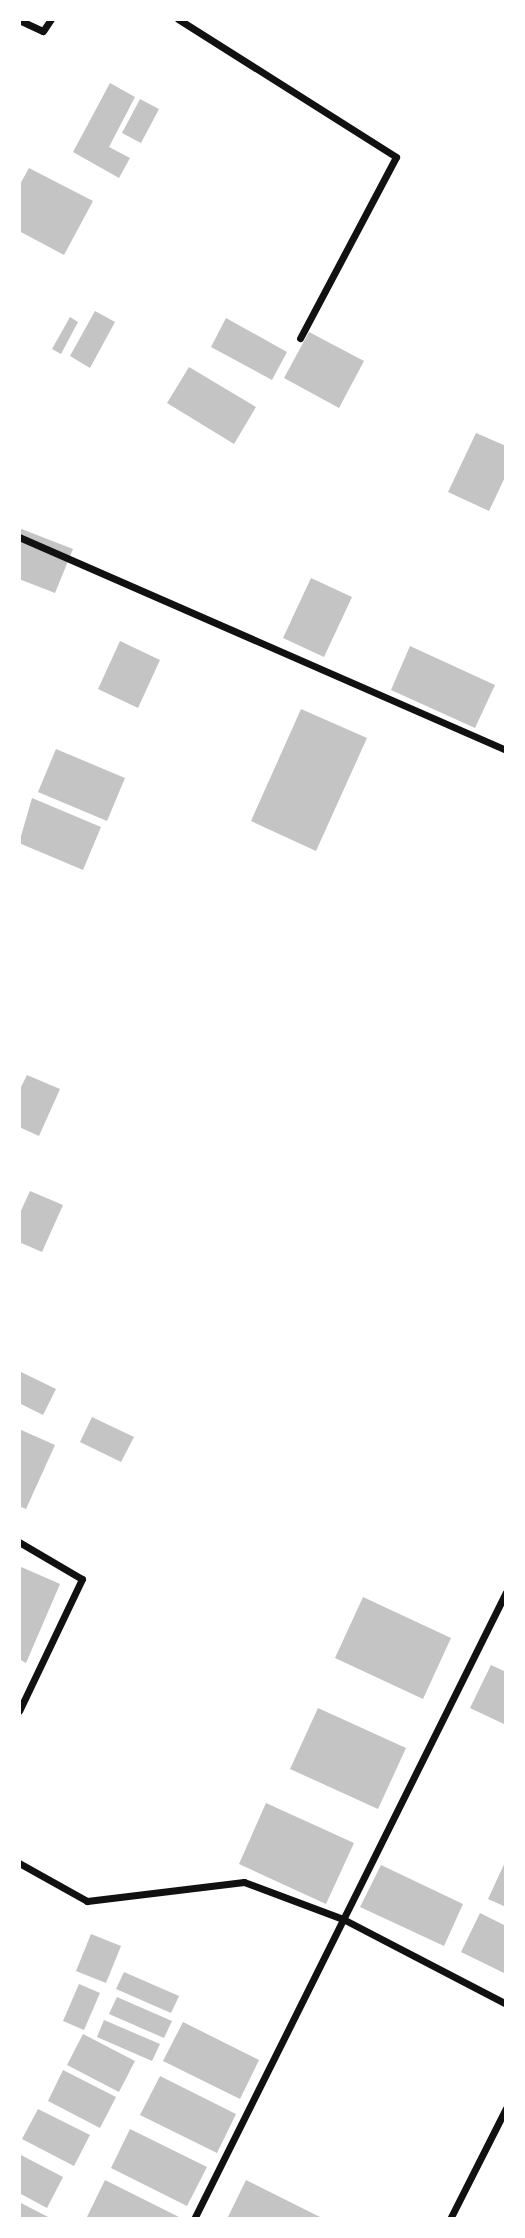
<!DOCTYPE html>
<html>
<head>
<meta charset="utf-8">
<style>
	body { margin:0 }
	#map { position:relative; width:525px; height:2238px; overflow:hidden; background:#fff; font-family:Arial,sans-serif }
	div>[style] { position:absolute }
	.building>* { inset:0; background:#c4c4c4 }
	.minor>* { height:7px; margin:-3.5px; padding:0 3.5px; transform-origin:3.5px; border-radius:3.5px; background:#111 }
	span { translate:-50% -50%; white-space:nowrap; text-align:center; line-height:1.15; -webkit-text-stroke:7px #fff; paint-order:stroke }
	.frame { position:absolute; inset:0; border:21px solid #fff; pointer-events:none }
</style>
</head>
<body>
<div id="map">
	<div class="building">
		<i style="clip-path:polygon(110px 83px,135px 97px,109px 147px,130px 158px,119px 178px,73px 152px)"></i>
		<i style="clip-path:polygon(140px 99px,159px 109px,141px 143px,122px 133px)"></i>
		<i style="clip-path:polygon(29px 168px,93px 201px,64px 255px,19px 231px,19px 186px)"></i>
		<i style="clip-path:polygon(95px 311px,115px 322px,90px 368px,70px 356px)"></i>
		<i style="clip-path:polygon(70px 317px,78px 322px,61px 354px,52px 349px)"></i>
		<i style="clip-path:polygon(226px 318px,287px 352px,272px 380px,211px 347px)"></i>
		<i style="clip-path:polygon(309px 332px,364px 361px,339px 408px,284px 378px)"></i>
		<i style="clip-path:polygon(189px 367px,256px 407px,234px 444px,167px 403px)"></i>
		<i style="clip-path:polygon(476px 433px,506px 446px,506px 475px,489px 511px,448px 492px)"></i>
		<i style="clip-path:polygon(19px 528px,73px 549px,55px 593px,19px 579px)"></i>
		<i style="clip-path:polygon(311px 578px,352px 597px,324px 657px,283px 638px)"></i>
		<i style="clip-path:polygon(120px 641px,160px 660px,138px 708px,98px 689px)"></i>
		<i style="clip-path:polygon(410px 646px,495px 685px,475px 728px,391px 690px)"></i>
		<i style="clip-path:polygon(301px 709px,367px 738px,316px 851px,251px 821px)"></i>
		<i style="clip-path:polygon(56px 749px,125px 778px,107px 821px,38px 792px)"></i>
		<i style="clip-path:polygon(32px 798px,101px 827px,83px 870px,19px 843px)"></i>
		<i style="clip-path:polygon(27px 1075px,60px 1089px,39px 1136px,19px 1127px,19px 1091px)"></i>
		<i style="clip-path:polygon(30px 1191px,63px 1205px,42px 1252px,19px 1242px,19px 1215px)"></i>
		<i style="clip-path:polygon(19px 1371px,56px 1389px,43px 1415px,19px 1403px)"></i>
		<i style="clip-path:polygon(92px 1417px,134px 1437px,121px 1462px,80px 1442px)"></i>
		<i style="clip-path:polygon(19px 1429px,55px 1445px,26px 1509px,19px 1506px)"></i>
		<i style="clip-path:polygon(19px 1566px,60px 1584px,26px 1663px,19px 1659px)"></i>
		<i style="clip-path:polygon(363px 1597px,451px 1638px,423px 1699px,335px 1658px)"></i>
		<i style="clip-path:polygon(491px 1665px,506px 1672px,506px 1725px,470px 1708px)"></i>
		<i style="clip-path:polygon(318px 1708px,406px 1748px,378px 1809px,290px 1769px)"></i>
		<i style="clip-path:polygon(266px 1803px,354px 1843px,326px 1904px,239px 1864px)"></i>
		<i style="clip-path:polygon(506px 1860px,506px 1907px,488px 1899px)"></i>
		<i style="clip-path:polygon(381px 1865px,463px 1904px,444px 1946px,360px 1907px)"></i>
		<i style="clip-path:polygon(480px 1913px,506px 1926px,506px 1974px,461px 1952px)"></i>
		<i style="clip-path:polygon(91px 1934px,121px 1946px,106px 1983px,76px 1971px)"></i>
		<i style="clip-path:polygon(124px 1972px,179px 1996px,171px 2013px,116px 1989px)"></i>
		<i style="clip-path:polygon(79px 1984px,100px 1993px,84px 2030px,63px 2021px)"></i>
		<i style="clip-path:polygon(117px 1997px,172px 2021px,164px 2038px,109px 2014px)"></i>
		<i style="clip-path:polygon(104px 2020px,160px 2044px,152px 2061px,97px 2037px)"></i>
		<i style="clip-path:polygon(183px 2022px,259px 2060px,240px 2099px,163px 2061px)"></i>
		<i style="clip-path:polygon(83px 2034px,135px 2061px,119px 2092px,67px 2065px)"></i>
		<i style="clip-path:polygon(63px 2070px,116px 2097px,100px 2128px,48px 2101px)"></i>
		<i style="clip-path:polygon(160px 2076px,236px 2114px,217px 2153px,140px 2115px)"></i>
		<i style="clip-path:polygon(38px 2109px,90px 2135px,74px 2166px,22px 2139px)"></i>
		<i style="clip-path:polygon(130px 2129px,207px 2167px,187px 2206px,111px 2168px)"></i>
		<i style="clip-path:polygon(19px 2154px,63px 2177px,47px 2208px,19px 2193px)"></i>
		<i style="clip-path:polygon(105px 2180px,183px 2219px,86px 2219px)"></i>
		<i style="clip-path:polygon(246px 2180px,324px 2219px,227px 2219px)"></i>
		<i style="clip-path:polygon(19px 2202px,52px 2219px,19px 2219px)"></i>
	</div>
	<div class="minor">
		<i style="left:178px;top:19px;width:258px;rotate:32.3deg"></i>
		<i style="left:396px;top:157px;width:205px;rotate:117.9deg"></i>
		<i style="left:19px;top:20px;width:26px;rotate:25deg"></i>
		<i style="left:43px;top:31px;width:14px;rotate:-56deg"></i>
		<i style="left:19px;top:537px;width:532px;rotate:23.62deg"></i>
		<i style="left:19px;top:1542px;width:73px;rotate:30.4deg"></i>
		<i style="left:82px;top:1579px;width:146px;rotate:115.5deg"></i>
		<i style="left:19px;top:1863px;width:78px;rotate:29.2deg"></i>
		<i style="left:87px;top:1901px;width:158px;rotate:-6.9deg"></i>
		<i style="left:244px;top:1882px;width:106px;rotate:20.5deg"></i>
		<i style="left:343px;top:1919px;width:184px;rotate:27.5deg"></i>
		<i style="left:194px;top:2219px;width:700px;rotate:-63.54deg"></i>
		<i style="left:450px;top:2219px;width:124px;rotate:-63.2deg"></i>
	</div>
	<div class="frame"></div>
</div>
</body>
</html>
